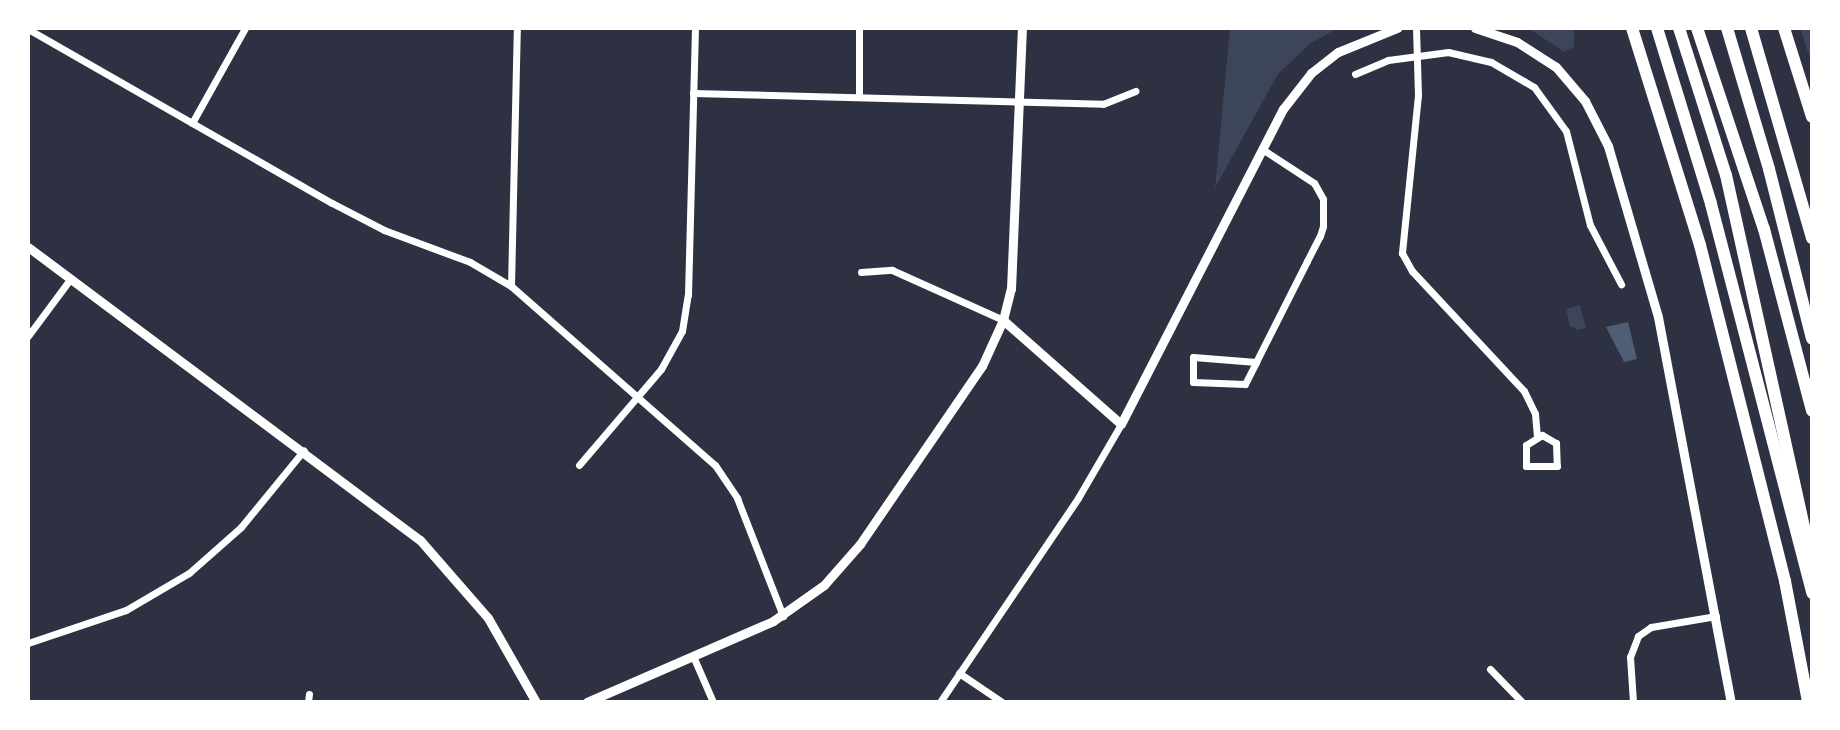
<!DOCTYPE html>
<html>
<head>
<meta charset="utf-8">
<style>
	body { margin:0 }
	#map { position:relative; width:1840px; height:730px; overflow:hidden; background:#2d3142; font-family:"Titillium Web",sans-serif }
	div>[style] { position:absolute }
	.green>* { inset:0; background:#3c4559 }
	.water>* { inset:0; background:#4f5d75 }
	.minor>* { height:7px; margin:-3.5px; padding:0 3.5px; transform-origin:3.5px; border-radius:3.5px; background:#fff }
	.tertiary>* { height:9px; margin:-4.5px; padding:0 4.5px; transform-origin:4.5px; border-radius:4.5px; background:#fff }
	.motorway>* { height:12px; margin:-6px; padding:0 6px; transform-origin:6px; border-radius:6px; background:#fff }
	span { translate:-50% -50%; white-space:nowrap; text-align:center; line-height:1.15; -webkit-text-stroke:6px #fff; paint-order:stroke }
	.frame { position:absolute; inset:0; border:30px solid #fff; pointer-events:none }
</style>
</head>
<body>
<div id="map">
	<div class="green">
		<i style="clip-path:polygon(1230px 28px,1338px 28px,1311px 43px,1278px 74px,1215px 188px)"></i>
		<i style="clip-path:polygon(1528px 28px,1574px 28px,1574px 47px,1564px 52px)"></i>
		<i style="clip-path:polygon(1800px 28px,1812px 28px,1812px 64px)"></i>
		<i style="clip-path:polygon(1580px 305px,1586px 328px,1578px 330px,1570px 326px,1566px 309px)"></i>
	</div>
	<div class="water">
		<i style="clip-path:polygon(1628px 322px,1637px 359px,1624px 362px,1606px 327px)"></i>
	</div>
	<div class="minor">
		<i style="left:1416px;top:28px;width:67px;rotate:88.3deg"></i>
		<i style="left:1418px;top:95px;width:159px;rotate:95.8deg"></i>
		<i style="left:1402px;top:253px;width:21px;rotate:61deg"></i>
		<i style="left:1412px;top:271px;width:164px;rotate:47deg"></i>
		<i style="left:1524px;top:391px;width:25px;rotate:64deg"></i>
		<i style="left:1535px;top:414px;width:21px;rotate:85deg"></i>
		<i style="left:28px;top:29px;width:350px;rotate:29.8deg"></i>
		<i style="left:332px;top:203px;width:59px;rotate:27.4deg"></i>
		<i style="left:384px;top:230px;width:92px;rotate:20.4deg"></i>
		<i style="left:470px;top:262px;width:48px;rotate:30.3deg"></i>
		<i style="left:511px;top:286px;width:271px;rotate:41.3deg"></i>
		<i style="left:715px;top:465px;width:40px;rotate:56deg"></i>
		<i style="left:737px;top:498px;width:127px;rotate:68.7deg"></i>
		<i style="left:1355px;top:74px;width:36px;rotate:-23deg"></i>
		<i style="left:1388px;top:60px;width:61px;rotate:-7.6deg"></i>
		<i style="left:1448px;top:52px;width:44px;rotate:13.1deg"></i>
		<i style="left:1491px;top:62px;width:50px;rotate:30.2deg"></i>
		<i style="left:1534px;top:87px;width:54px;rotate:54deg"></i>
		<i style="left:1566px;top:131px;width:97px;rotate:75.7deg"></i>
		<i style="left:1590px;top:225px;width:67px;rotate:62.3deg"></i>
		<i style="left:693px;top:93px;width:410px;rotate:1.5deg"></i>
		<i style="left:1103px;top:104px;width:35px;rotate:-22deg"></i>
		<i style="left:859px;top:97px;width:69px;rotate:-90deg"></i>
		<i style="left:192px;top:123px;width:109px;rotate:-60.8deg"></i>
		<i style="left:861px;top:272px;width:31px;rotate:-4deg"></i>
		<i style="left:892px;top:270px;width:122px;rotate:24.2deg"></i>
		<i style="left:511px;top:286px;width:258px;rotate:-88.7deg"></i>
		<i style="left:28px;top:336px;width:72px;rotate:-53.4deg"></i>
		<i style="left:1256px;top:362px;width:63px;rotate:-175.5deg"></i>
		<i style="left:1193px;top:357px;width:25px;rotate:90deg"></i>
		<i style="left:1193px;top:382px;width:52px;rotate:2.2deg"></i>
		<i style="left:1245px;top:384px;width:25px;rotate:-63deg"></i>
		<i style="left:1256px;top:362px;width:113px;rotate:-63.2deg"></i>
		<i style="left:1307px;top:261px;width:28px;rotate:-63deg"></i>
		<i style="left:1320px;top:236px;width:10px;rotate:-73deg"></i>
		<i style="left:1323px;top:226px;width:27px;rotate:-90deg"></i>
		<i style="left:1323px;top:199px;width:18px;rotate:-119deg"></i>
		<i style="left:1314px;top:183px;width:62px;rotate:-146.8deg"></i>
		<i style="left:1542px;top:435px;width:16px;rotate:30deg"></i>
		<i style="left:1556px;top:443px;width:23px;rotate:88deg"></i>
		<i style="left:1557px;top:466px;width:31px;rotate:180deg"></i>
		<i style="left:1526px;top:466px;width:21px;rotate:-90deg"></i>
		<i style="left:1526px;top:445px;width:19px;rotate:-32deg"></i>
		<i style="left:579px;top:465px;width:126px;rotate:-49.5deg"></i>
		<i style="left:661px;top:369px;width:43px;rotate:-61.1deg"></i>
		<i style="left:682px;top:331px;width:36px;rotate:-81deg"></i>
		<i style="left:688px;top:295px;width:267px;rotate:-88.5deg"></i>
		<i style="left:28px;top:643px;width:103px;rotate:-18.6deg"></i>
		<i style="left:126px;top:610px;width:73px;rotate:-30.4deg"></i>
		<i style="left:189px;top:573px;width:69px;rotate:-41.5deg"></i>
		<i style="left:241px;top:527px;width:99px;rotate:-50.7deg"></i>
		<i style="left:693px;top:656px;width:50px;rotate:66.5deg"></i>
		<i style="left:1490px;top:669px;width:46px;rotate:45.9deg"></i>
		<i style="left:959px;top:673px;width:52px;rotate:34deg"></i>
		<i style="left:308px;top:702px;width:8px;rotate:-83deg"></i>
		<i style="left:940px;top:702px;width:246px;rotate:-55.9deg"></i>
		<i style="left:1078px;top:498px;width:86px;rotate:-59.8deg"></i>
		<i style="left:1633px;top:702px;width:45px;rotate:-93.8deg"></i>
		<i style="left:1630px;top:657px;width:22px;rotate:-69deg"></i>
		<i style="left:1638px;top:636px;width:16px;rotate:-35deg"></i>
		<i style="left:1651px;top:627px;width:66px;rotate:-9.6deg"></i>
	</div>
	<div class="tertiary">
		<i style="left:1475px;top:28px;width:44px;rotate:18.4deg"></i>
		<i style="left:1517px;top:42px;width:46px;rotate:32.7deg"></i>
		<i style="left:1556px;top:67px;width:45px;rotate:49.5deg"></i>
		<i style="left:1585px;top:101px;width:51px;rotate:62.9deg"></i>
		<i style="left:1608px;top:146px;width:178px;rotate:73.7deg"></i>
		<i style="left:1658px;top:317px;width:392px;rotate:79.3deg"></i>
		<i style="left:28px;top:247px;width:489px;rotate:36.8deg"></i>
		<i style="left:420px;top:540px;width:103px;rotate:48.9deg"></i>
		<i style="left:488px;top:618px;width:97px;rotate:60.3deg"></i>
		<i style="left:1003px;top:320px;width:157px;rotate:41.4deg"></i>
		<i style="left:1121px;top:424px;width:354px;rotate:-62.8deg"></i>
		<i style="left:1283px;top:109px;width:46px;rotate:-52.1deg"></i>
		<i style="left:1311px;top:73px;width:34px;rotate:-38deg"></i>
		<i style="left:1338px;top:52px;width:64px;rotate:-22.1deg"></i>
		<i style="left:587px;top:702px;width:203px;rotate:-23.5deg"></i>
		<i style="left:773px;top:621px;width:62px;rotate:-35.2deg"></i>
		<i style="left:824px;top:585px;width:55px;rotate:-48.7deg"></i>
		<i style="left:860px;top:544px;width:216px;rotate:-55.6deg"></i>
		<i style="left:982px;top:366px;width:51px;rotate:-65.5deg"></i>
		<i style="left:1003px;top:320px;width:32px;rotate:-76deg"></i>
		<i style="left:1011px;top:289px;width:261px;rotate:-87.6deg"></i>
	</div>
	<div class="motorway">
		<i style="left:1632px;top:28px;width:227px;rotate:72.6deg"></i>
		<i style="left:1700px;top:245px;width:347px;rotate:75.8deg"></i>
		<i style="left:1785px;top:581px;width:123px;rotate:79.2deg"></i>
		<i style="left:1657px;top:28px;width:184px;rotate:72.9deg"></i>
		<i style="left:1711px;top:204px;width:402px;rotate:75.4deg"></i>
		<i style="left:1679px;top:28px;width:154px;rotate:72.3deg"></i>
		<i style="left:1726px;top:175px;width:391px;rotate:77.5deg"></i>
		<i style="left:1697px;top:28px;width:212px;rotate:71.6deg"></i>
		<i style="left:1764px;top:229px;width:188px;rotate:75.2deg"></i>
		<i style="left:1727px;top:28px;width:147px;rotate:73.4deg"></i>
		<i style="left:1769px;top:169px;width:175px;rotate:75.8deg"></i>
		<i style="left:1751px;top:28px;width:219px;rotate:73.8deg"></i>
		<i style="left:1784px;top:28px;width:93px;rotate:72.5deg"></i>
	</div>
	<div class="frame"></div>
</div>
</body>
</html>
